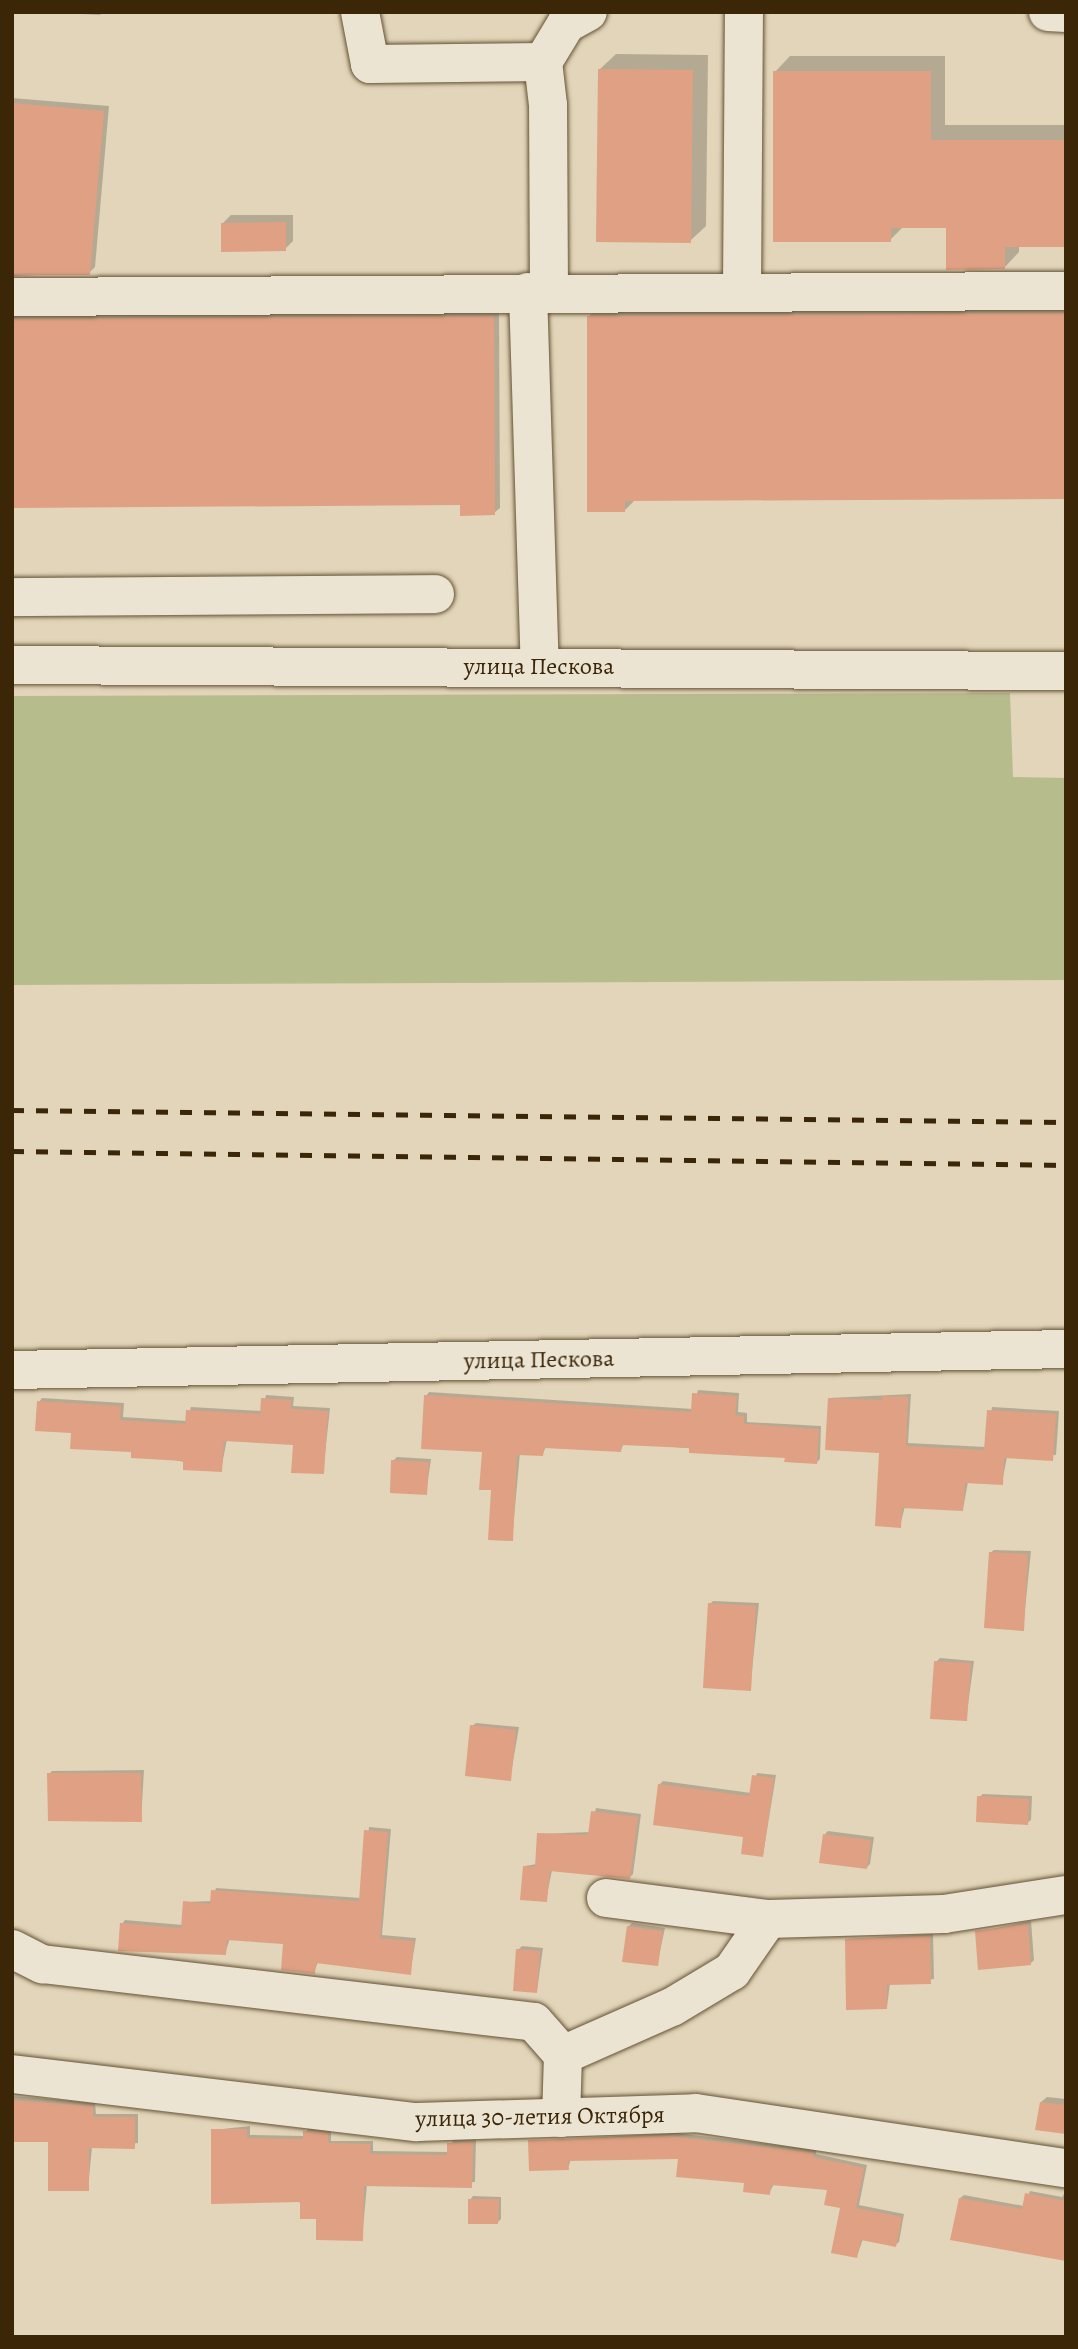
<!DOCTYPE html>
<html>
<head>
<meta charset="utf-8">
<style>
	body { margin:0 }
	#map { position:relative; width:1078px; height:2349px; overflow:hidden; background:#e2d5b9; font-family:Alegreya,serif }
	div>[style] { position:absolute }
	.green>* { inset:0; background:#b7bc8c }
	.shadow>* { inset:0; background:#0003 }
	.building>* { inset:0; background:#e0a083 }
	.roads { filter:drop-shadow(0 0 2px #655234) drop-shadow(0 0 2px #655234) }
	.minor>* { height:38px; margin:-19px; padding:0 19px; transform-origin:19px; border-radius:19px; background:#ece4d2 }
	.rail>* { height:5px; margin-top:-2.5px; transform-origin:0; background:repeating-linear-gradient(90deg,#3b2608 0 12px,transparent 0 24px) }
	span { translate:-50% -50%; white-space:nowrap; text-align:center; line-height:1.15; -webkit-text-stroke:6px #ece4d2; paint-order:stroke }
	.street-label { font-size:24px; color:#3b2608 }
	.frame { position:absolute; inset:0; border:14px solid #3b2608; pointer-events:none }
</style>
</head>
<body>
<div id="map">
	<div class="green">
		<i style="clip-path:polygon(1010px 693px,1013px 777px,1066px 778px,1066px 980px,12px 985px,12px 696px)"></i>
	</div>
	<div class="shadow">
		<i style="clip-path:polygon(47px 12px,103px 12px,100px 15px)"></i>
		<i style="clip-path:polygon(616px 54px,708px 55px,706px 226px,690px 241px,600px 69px)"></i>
		<i style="clip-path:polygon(790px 56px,945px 56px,945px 125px,1066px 125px,1066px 245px,1019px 245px,1019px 252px,1004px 268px,947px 227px,904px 226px,890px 240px,775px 72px)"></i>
		<i style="clip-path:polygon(12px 98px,109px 106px,95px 267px,89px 273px,12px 276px)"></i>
		<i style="clip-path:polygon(231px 215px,293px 215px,293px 241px,285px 249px,223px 223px)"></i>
		<i style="clip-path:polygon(1066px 298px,1066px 498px,635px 500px,625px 510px,589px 316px,604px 301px)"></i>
		<i style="clip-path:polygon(12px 311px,499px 311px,500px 508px,494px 513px,462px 503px,12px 506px)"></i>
		<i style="clip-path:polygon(698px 1390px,739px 1393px,738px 1412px,747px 1413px,747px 1422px,821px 1426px,820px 1459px,816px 1463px,786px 1456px,624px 1443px,621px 1450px,546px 1446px,543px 1454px,520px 1453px,512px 1540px,483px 1450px,426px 1396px,429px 1392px,693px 1409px)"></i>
		<i style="clip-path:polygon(911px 1394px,908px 1443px,986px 1447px,992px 1407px,1059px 1411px,1056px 1455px,1007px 1457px,1002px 1483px,968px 1482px,963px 1509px,905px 1506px,900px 1526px,881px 1452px,829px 1398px)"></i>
		<i style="clip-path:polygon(266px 1395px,294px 1397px,293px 1406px,330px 1408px,323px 1473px,295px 1443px,227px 1439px,221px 1470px,133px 1451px,73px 1431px,39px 1402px,42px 1398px,124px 1403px,123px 1417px,187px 1421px,191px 1407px,262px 1411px)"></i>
		<i style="clip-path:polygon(397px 1457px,431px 1459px,426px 1494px,393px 1461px)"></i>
		<i style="clip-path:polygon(994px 1550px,1031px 1551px,1023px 1629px,990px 1553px)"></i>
		<i style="clip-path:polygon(713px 1601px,759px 1603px,750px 1689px,710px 1604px)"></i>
		<i style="clip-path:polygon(940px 1658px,974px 1661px,966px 1719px,936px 1662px)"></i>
		<i style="clip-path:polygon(476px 1723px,519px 1727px,510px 1779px,472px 1726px)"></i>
		<i style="clip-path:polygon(144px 1770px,141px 1821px,49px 1774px,52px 1771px)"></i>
		<i style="clip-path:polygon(757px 1773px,776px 1775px,763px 1855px,745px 1835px,659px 1785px,663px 1781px,751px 1793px)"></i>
		<i style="clip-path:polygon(983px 1794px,1032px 1796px,1031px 1820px,1027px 1823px,979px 1797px)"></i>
		<i style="clip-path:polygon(596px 1808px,641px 1814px,633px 1874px,630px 1877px,552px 1870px,546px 1900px,525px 1866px,537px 1864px,539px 1834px,590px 1832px)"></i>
		<i style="clip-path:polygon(369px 1827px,391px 1829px,382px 1935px,416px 1938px,410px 1974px,318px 1962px,314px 1972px,285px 1942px,230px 1938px,225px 1954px,122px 1924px,125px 1920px,183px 1925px,185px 1902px,212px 1901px,216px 1888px,361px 1898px)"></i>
		<i style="clip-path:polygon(828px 1831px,874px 1837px,870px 1864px,867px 1867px,825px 1834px)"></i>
		<i style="clip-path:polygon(1031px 1921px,1034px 1960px,1031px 1963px,977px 1932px)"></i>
		<i style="clip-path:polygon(632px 1923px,665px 1928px,657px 1965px,628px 1927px)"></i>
		<i style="clip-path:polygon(933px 1934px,934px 1979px,890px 1983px,887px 2007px,847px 1939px)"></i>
		<i style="clip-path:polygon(522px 1946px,543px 1948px,537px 1991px,518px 1950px)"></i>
		<i style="clip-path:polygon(12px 2096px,95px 2103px,96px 2114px,138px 2114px,138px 2143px,92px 2147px,88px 2189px,49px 2140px,12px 2140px)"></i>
		<i style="clip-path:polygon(1047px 2097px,1066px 2099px,1066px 2132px,1041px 2102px)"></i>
		<i style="clip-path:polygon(250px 2126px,250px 2135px,305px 2136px,308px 2128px,331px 2130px,331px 2141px,373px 2141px,373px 2151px,449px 2152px,453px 2140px,476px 2139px,475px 2182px,367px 2185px,362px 2239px,318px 2218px,213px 2130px)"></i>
		<i style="clip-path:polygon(676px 2133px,816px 2150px,816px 2154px,867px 2165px,859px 2205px,904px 2214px,899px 2242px,895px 2245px,863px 2239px,857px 2256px,842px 2207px,829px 2189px,774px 2184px,769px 2193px,680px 2157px,571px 2159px,568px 2168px,529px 2141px)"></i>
		<i style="clip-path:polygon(1030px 2191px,1062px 2197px,1066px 2191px,1066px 2259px,960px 2198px,964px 2195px,1024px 2206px)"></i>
		<i style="clip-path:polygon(473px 2196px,501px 2197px,501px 2219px,498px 2222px,470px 2200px)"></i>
	</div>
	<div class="building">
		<i style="clip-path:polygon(598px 69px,693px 70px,691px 243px,596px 242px)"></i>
		<i style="clip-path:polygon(773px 71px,931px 71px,931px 140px,1066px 140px,1066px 247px,1005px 247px,1005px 269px,946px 270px,946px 228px,891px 228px,891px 242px,773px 242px)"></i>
		<i style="clip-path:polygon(12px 103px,104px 111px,90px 275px,12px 275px)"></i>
		<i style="clip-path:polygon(286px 222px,286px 251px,221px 252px,221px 223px)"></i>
		<i style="clip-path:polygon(1066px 313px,1066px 499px,625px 501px,625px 512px,587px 512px,587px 316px)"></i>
		<i style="clip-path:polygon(494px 316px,495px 515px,460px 516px,460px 505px,12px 508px,12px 319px)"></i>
		<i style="clip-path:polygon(692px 1393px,737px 1396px,735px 1415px,744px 1416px,744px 1424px,819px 1429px,817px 1464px,784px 1462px,785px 1458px,689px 1453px,689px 1448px,622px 1445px,621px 1452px,544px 1448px,543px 1456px,517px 1455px,513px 1541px,488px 1540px,491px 1490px,479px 1490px,482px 1452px,421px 1449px,424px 1395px,691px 1412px)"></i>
		<i style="clip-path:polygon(882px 1396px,908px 1397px,906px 1446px,984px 1450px,987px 1410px,1056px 1414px,1053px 1461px,1004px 1458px,1003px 1485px,965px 1483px,963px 1511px,902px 1508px,901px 1528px,875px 1526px,879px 1453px,825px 1450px,828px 1398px,882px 1400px)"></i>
		<i style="clip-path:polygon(261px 1398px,291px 1400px,291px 1409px,328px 1411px,324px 1474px,291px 1473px,293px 1445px,224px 1441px,222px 1472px,183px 1470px,183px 1461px,131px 1458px,131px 1452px,70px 1449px,71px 1433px,35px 1431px,37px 1401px,121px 1406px,120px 1420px,185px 1424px,186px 1410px,260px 1414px)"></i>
		<i style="clip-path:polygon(391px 1460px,429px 1462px,427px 1495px,390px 1493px)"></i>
		<i style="clip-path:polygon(989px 1552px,1028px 1554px,1024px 1631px,984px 1628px)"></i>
		<i style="clip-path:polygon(708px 1603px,756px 1606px,751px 1691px,703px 1688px)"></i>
		<i style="clip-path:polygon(934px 1661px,971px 1663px,967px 1721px,930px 1719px)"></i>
		<i style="clip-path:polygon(470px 1725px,516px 1730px,511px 1781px,465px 1776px)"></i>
		<i style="clip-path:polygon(47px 1773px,141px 1773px,142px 1822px,48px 1821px)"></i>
		<i style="clip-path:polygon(752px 1775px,774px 1778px,763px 1857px,741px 1854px,743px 1837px,653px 1825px,658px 1784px,749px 1796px)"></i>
		<i style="clip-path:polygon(977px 1796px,1029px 1799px,1028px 1825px,976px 1822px)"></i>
		<i style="clip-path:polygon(591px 1811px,638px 1817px,630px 1879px,550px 1871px,547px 1902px,520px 1900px,523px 1866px,535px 1867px,537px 1833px,588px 1835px)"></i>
		<i style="clip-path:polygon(364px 1830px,388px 1832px,380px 1938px,414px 1941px,411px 1975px,316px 1963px,315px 1974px,281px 1970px,283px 1944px,227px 1940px,226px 1955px,118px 1951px,120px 1923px,181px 1928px,183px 1901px,210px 1904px,211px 1890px,359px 1901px)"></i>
		<i style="clip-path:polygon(823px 1834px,871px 1840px,867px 1869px,819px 1863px)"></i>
		<i style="clip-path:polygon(1028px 1924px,1031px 1965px,978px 1970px,975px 1931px)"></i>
		<i style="clip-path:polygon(627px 1926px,663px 1931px,658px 1966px,622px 1962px)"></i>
		<i style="clip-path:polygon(930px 1936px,931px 1984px,887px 1985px,887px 2009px,846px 2010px,845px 1939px)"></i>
		<i style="clip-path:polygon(516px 1949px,540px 1951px,537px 1993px,513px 1991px)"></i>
		<i style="clip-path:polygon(12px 2100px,93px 2106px,93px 2117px,135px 2117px,135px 2149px,89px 2148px,89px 2191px,48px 2191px,48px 2142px,12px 2142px)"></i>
		<i style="clip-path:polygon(1040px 2102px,1066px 2105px,1066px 2134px,1035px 2130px)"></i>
		<i style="clip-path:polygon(211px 2129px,247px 2129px,247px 2138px,303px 2139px,303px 2131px,328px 2133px,328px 2143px,370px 2144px,370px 2154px,447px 2155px,447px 2143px,473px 2142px,472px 2188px,364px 2186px,363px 2241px,316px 2240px,316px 2219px,300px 2219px,300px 2202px,211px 2204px)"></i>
		<i style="clip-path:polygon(671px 2136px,814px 2153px,813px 2157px,864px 2168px,856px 2208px,902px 2217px,896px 2247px,861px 2240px,857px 2258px,831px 2253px,840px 2208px,824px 2205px,827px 2190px,771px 2185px,770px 2195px,743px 2192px,744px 2183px,676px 2177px,678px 2159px,568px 2161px,569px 2170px,529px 2171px,528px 2140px)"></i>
		<i style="clip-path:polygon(1025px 2193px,1066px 2201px,1066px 2261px,950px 2240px,959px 2198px,1022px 2209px)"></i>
		<i style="clip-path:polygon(468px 2199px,499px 2199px,498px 2224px,468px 2224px)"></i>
	</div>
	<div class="roads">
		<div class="minor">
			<i style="left:360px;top:12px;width:53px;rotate:79.1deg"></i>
			<i style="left:370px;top:64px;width:173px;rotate:-0.7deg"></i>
			<i style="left:1048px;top:12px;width:18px;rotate:3deg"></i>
			<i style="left:549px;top:291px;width:186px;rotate:-90.3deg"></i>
			<i style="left:548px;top:105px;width:43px;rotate:-96.6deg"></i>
			<i style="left:543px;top:62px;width:44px;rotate:-58.8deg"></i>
			<i style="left:566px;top:24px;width:25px;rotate:-29deg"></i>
			<i style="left:742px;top:291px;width:279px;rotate:-89.6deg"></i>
			<i style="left:528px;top:292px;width:374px;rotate:88.2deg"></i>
			<i style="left:12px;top:297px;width:1054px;rotate:-0.33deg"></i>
			<i style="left:12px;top:597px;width:423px;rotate:-0.4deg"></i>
			<i style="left:12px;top:665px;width:1054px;rotate:0.33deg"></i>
			<i style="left:12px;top:1370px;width:1054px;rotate:-1.14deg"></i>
			<i style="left:606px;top:1898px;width:163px;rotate:7.4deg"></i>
			<i style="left:768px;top:1919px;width:176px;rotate:-1.6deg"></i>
			<i style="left:944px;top:1914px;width:123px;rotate:-8.9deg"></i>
			<i style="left:12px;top:1949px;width:34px;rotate:27deg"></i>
			<i style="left:42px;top:1964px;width:495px;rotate:6.7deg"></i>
			<i style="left:534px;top:2022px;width:44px;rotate:48.7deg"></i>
			<i style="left:563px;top:2055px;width:63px;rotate:91.8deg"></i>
			<i style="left:563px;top:2055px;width:119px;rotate:-23.8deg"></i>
			<i style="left:672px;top:2007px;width:70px;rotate:-31deg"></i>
			<i style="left:732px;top:1971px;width:63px;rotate:-55.3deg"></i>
			<i style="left:12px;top:2074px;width:408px;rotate:6.8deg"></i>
			<i style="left:417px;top:2122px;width:279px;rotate:-1.8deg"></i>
			<i style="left:696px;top:2113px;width:374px;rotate:8.5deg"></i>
		</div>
	</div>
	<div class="rail">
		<i style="left:12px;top:1110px;width:1054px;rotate:0.65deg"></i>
		<i style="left:12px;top:1151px;width:1054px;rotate:0.76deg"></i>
	</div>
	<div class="street-label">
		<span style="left:539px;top:667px">улица Пескова</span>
		<span style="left:539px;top:1360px;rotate:-1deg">улица Пескова</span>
		<span style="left:540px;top:2117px;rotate:-1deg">улица 30-летия Октября</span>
	</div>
	<div class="frame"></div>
</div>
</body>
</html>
